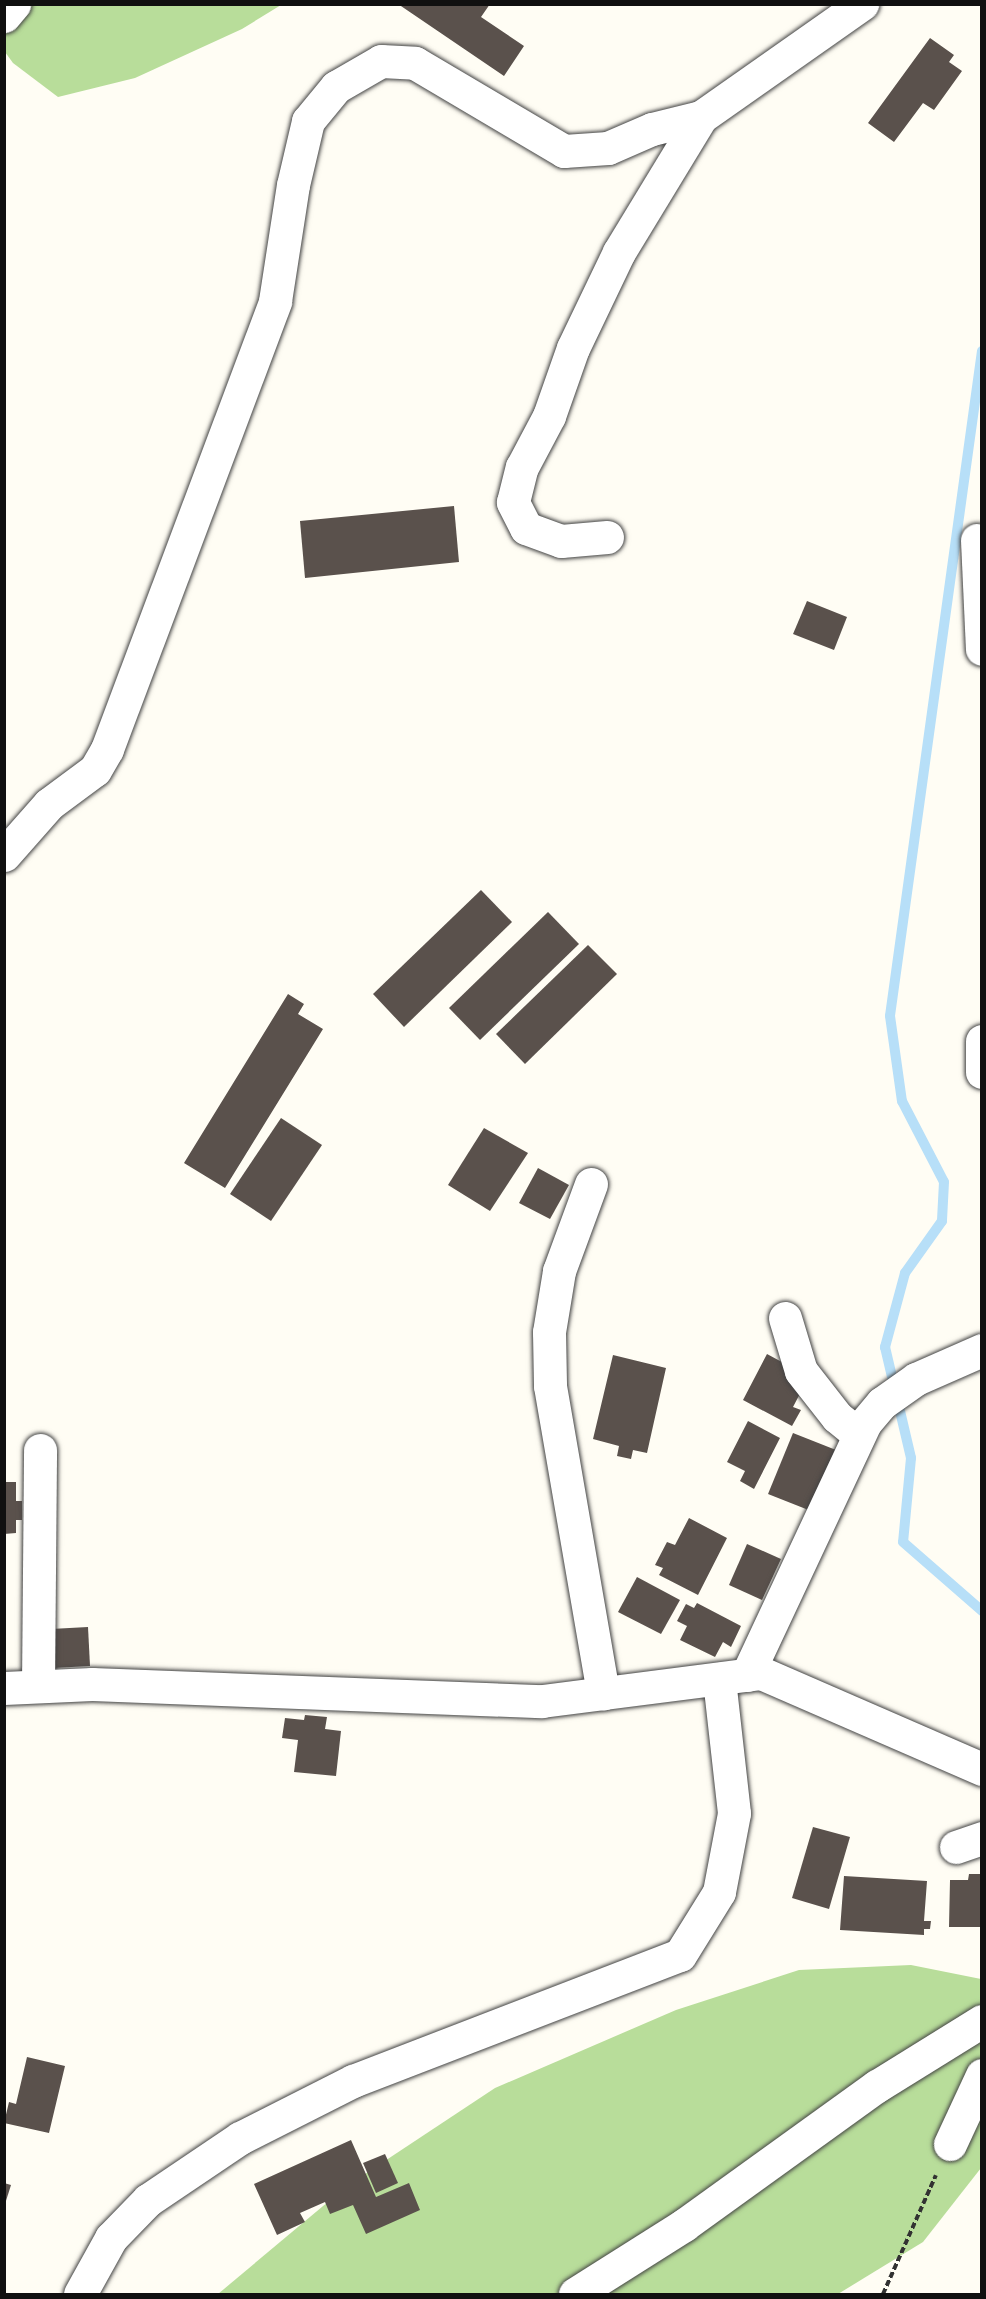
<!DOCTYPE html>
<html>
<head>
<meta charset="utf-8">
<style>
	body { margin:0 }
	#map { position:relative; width:986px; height:2299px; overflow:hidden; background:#fffdf4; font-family:"Source Serif 4",serif }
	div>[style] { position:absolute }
	.forest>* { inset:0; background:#b8dd9a }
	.stream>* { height:10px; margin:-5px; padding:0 5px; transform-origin:5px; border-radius:5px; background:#b7dff8 }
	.building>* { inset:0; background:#5a514c }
	.path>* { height:4px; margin-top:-2px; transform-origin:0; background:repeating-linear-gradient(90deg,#323232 0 6px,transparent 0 9px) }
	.roads { filter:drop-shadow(0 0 2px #434343) drop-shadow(0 0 2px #434343) }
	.minor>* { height:33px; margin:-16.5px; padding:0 16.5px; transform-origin:16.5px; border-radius:16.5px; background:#fff }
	span { translate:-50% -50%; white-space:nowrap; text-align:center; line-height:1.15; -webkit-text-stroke:6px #fff; paint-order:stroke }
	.frame { position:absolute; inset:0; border:6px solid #101010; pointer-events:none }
</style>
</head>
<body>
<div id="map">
	<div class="forest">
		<i style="clip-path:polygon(4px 5px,281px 5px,242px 29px,135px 78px,58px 97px,13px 63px,5px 52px)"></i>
		<i style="clip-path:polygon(911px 1965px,981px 1979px,981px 2168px,923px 2242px,838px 2294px,218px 2294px,347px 2186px,495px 2088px,676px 2010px,799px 1970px)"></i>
	</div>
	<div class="stream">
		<i style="left:982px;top:351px;width:671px;rotate:97.88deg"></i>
		<i style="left:890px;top:1016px;width:86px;rotate:82deg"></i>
		<i style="left:902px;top:1101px;width:91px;rotate:62.6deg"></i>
		<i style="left:944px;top:1182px;width:39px;rotate:93deg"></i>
		<i style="left:942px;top:1221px;width:64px;rotate:125.4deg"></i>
		<i style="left:905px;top:1273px;width:77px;rotate:105.1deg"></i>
		<i style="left:885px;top:1347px;width:114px;rotate:76.8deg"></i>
		<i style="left:911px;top:1458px;width:84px;rotate:95.4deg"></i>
		<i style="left:903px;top:1542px;width:105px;rotate:41.1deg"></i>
	</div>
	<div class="building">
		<i style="clip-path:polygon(398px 4px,490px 4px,481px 17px,524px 46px,504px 76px)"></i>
		<i style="clip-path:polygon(930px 38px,954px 55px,949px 62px,962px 71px,934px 110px,923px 103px,894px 142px,868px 123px)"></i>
		<i style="clip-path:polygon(454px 506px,459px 562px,305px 578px,300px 521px)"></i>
		<i style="clip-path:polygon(807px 601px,847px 617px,834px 650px,793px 634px)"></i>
		<i style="clip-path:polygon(481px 890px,512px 922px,404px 1027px,373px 994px)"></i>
		<i style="clip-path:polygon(548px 912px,579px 944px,480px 1040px,449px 1008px)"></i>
		<i style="clip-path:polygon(588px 945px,617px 974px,525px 1064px,496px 1034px)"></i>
		<i style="clip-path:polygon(288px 994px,304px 1004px,298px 1014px,323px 1029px,225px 1188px,184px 1163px)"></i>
		<i style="clip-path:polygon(281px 1118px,322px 1145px,271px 1221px,230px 1194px)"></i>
		<i style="clip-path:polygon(484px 1128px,528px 1153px,490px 1211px,448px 1185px)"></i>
		<i style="clip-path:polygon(538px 1168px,569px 1185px,550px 1219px,519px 1203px)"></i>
		<i style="clip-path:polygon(767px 1354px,793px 1368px,805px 1384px,793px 1407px,801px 1410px,792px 1426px,743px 1400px)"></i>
		<i style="clip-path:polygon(613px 1355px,666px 1368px,647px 1453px,633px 1450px,631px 1459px,617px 1456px,619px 1446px,593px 1439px)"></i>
		<i style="clip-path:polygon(748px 1421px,780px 1438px,754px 1489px,740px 1481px,745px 1471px,727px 1462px)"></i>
		<i style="clip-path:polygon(793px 1433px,836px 1450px,811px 1511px,768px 1494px)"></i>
		<i style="clip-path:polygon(4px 1482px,16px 1482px,16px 1501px,22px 1501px,22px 1520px,16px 1520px,16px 1533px,4px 1534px)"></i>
		<i style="clip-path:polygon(689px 1518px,727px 1538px,698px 1595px,659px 1575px,663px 1568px,655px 1565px,667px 1542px,675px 1545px)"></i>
		<i style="clip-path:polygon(747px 1544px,781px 1559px,762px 1600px,729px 1585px)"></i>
		<i style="clip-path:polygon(637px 1577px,680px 1600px,661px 1634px,618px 1612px)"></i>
		<i style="clip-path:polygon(697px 1603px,741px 1626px,731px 1647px,723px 1642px,715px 1657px,680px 1640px,687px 1626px,677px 1621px,686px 1604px,694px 1608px)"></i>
		<i style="clip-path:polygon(88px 1627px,90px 1666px,53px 1668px,51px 1629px)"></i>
		<i style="clip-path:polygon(305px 1715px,327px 1717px,325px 1729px,341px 1731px,336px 1776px,294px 1772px,298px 1740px,282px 1738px,285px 1718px,304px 1720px)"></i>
		<i style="clip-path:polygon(813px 1827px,850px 1837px,829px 1909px,792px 1898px)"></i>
		<i style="clip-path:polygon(969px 1874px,982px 1874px,982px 1927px,949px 1927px,950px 1880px,968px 1880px)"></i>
		<i style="clip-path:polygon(844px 1876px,927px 1881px,924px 1921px,931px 1921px,930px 1929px,924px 1929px,924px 1935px,840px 1930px)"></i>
		<i style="clip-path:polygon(27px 2057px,65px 2066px,49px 2133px,4px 2123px,9px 2102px,16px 2104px)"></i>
		<i style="clip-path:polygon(351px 2140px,376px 2197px,409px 2183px,420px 2210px,366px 2234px,353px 2205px,330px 2214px,325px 2202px,300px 2213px,305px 2222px,277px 2235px,254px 2184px)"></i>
		<i style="clip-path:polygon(385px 2154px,398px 2183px,376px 2193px,363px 2163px)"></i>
		<i style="clip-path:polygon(4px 2183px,11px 2185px,5px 2204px,4px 2204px)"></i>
	</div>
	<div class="path">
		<i style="left:883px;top:2294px;width:130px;rotate:-66deg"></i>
	</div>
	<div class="roads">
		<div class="minor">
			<i style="left:4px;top:16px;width:16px;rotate:-50deg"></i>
			<i style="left:607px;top:537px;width:46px;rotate:175deg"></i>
			<i style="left:561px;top:541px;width:37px;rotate:-160deg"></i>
			<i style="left:526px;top:528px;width:29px;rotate:-117deg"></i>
			<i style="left:513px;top:502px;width:36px;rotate:-76deg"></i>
			<i style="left:522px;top:467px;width:58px;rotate:-62.1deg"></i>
			<i style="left:549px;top:416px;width:72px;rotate:-70.6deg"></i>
			<i style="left:573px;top:348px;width:106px;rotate:-64.4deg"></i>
			<i style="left:619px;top:252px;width:158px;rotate:-58.7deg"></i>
			<i style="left:977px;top:540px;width:109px;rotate:87.4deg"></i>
			<i style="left:4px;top:855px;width:68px;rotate:-48.6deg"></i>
			<i style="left:49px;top:804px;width:57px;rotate:-36.5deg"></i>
			<i style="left:95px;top:770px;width:24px;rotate:-60deg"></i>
			<i style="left:107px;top:749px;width:478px;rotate:-69.4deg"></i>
			<i style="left:275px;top:301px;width:117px;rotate:-81.2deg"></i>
			<i style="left:293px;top:185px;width:66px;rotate:-76.8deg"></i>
			<i style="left:308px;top:121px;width:44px;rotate:-50.5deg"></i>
			<i style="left:336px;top:87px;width:52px;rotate:-30deg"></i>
			<i style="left:381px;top:61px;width:34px;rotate:3deg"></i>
			<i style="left:415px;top:63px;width:173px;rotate:30.6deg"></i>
			<i style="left:564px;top:151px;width:44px;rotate:-3.9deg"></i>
			<i style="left:608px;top:148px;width:48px;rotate:-23.4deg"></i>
			<i style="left:652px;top:129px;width:50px;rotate:-13.8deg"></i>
			<i style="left:701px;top:117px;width:197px;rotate:-35.1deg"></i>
			<i style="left:982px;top:1041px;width:31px;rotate:90deg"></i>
			<i style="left:591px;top:1184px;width:93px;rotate:110.2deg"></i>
			<i style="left:559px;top:1271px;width:62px;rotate:99.3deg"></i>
			<i style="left:549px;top:1332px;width:54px;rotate:88.9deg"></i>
			<i style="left:550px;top:1386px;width:312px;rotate:80.2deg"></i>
			<i style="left:785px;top:1318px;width:55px;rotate:73.2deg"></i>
			<i style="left:801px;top:1371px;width:58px;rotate:52deg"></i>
			<i style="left:837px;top:1417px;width:28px;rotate:39deg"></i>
			<i style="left:747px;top:1675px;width:278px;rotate:-64.9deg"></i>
			<i style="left:865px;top:1423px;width:26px;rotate:-50deg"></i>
			<i style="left:882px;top:1403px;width:42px;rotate:-35.2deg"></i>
			<i style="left:916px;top:1379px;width:72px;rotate:-23.7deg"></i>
			<i style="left:38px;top:1686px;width:236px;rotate:-89.5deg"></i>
			<i style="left:4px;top:1688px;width:88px;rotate:-2.6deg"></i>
			<i style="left:92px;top:1684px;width:450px;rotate:2.2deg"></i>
			<i style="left:542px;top:1701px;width:221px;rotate:-7.3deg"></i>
			<i style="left:761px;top:1673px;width:241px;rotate:23.5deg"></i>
			<i style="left:956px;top:1847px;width:28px;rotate:-19deg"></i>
			<i style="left:950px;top:2144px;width:76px;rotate:-65.1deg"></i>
			<i style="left:80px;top:2294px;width:64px;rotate:-61deg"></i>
			<i style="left:111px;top:2238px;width:53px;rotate:-45.8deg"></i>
			<i style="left:148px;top:2200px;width:111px;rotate:-34deg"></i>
			<i style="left:240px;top:2138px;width:127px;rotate:-26.8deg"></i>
			<i style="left:353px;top:2081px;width:350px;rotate:-21.1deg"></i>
			<i style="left:680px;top:1955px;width:74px;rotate:-58.2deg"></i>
			<i style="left:719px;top:1892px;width:80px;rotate:-79.2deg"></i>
			<i style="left:734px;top:1813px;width:135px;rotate:-96.4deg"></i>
			<i style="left:575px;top:2294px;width:129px;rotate:-32.3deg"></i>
			<i style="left:684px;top:2225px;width:238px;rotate:-35.8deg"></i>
			<i style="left:877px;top:2086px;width:123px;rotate:-31.8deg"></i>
		</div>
	</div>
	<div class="frame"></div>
</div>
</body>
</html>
